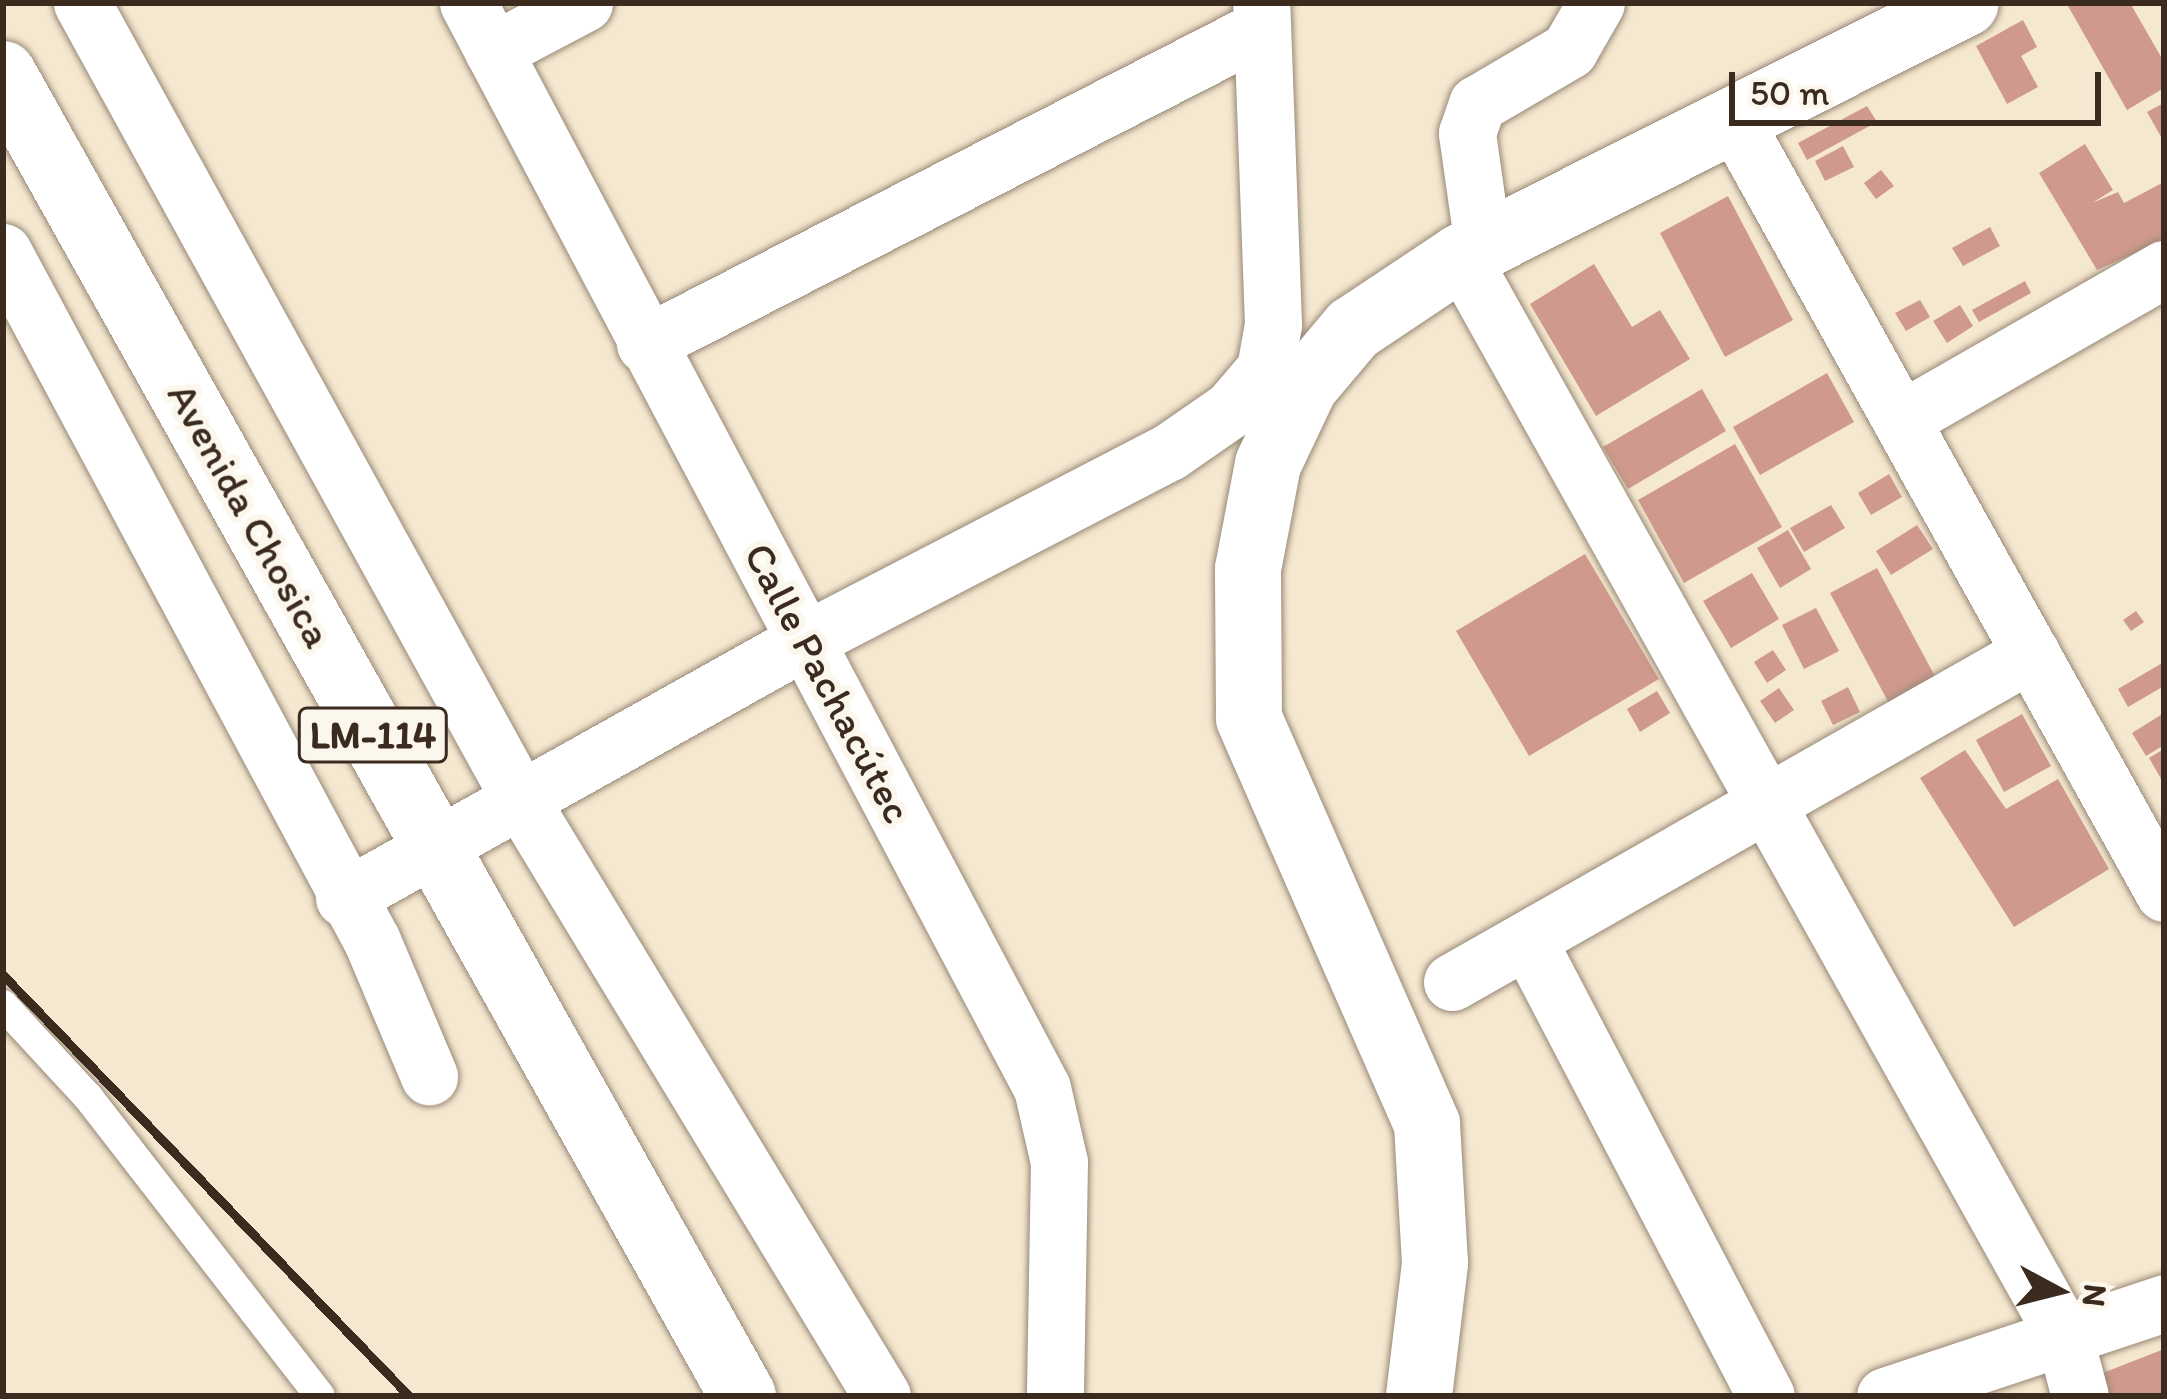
<!DOCTYPE html>
<html>
<head>
<meta charset="utf-8">
<style>
	body { margin:0 }
	#map { position:relative; width:2167px; height:1399px; overflow:hidden; background:#f5e8d0; font-family:Itim,sans-serif }
	div>[style] { position:absolute }
	.building>* { inset:0; background:#d0998d }
	.roads { filter:drop-shadow(0 0 3px #988977) drop-shadow(0 0 3px #988977) }
	.service>* { height:30px; margin:-15px; padding:0 15px; transform-origin:15px; border-radius:15px; background:#fff }
	.minor>* { height:57px; margin:-28.5px; padding:0 28.5px; transform-origin:28.5px; border-radius:28.5px; background:#fff }
	.tertiary>* { height:66px; margin:-33px; padding:0 33px; transform-origin:33px; border-radius:33px; background:#fff }
	.primary>* { height:66px; margin:-33px; padding:0 33px; transform-origin:33px; border-radius:33px; background:#fff }
	.rail>* { height:9px; margin:-4.5px; padding:0 4.5px; transform-origin:4.5px; border-radius:4.5px; background:#3b2a1e }
	span { translate:-50% -50%; white-space:nowrap; text-align:center; line-height:1.15; -webkit-text-stroke:12px #fbf7ec; paint-order:stroke }
	.shield-label span { padding:3px 9px; background:#fbf7ec; border:3px solid; border-radius:9px; -webkit-text-stroke-width:0 }
	.shield-label { font-size:39px; color:#3b2a1e; font-weight:700 }
	.street-label { font-size:42px; color:#3b2a1e }
	.frame { position:absolute; inset:0; border:6px solid #3b2a1e; pointer-events:none }
	.north { position:absolute; left:1999px; top:1231px; width:120px; height:120px; -webkit-text-stroke:9px #fbf7ec; paint-order:stroke; rotate:97deg; font-size:33px; font-weight:700; line-height:48px; text-align:center; color:#3b2a1e }
	.north::after { content:''; display:block; margin:auto; width:42px; height:54px; background:#3b2a1e; clip-path:polygon(50% 0,100% 100%,50% 72%,0 100%) }
	.scale { position:absolute; left:1729px; top:72px; width:372px; height:54px; box-sizing:border-box; border:6px solid #3b2a1e; border-top:0; padding-left:15px; font-size:36px; line-height:42px; white-space:nowrap; color:#3b2a1e; -webkit-text-stroke:9px #fbf7ec; paint-order:stroke }
</style>
</head>
<body>
<div id="map">
	<div class="building">
		<i style="clip-path:polygon(2073px 3px,2130px 3px,2164px 62px,2164px 88px,2127px 110px,2068px 6px)"></i>
		<i style="clip-path:polygon(2023px 20px,2037px 47px,2021px 56px,2038px 87px,2007px 104px,1976px 46px)"></i>
		<i style="clip-path:polygon(2164px 103px,2164px 142px,2147px 112px)"></i>
		<i style="clip-path:polygon(1867px 106px,1877px 122px,1807px 160px,1798px 143px)"></i>
		<i style="clip-path:polygon(2085px 144px,2113px 190px,2092px 203px,2118px 192px,2124px 203px,2164px 182px,2164px 240px,2097px 270px,2039px 173px)"></i>
		<i style="clip-path:polygon(1843px 146px,1854px 167px,1825px 181px,1815px 161px)"></i>
		<i style="clip-path:polygon(1881px 170px,1894px 186px,1876px 199px,1864px 183px)"></i>
		<i style="clip-path:polygon(1728px 196px,1793px 320px,1725px 357px,1660px 233px)"></i>
		<i style="clip-path:polygon(1990px 227px,2000px 246px,1963px 266px,1952px 248px)"></i>
		<i style="clip-path:polygon(1594px 264px,1632px 327px,1660px 310px,1690px 359px,1596px 416px,1530px 304px)"></i>
		<i style="clip-path:polygon(2025px 281px,2031px 293px,1979px 322px,1972px 310px)"></i>
		<i style="clip-path:polygon(1920px 300px,1930px 317px,1906px 331px,1895px 313px)"></i>
		<i style="clip-path:polygon(1960px 305px,1973px 326px,1947px 343px,1933px 321px)"></i>
		<i style="clip-path:polygon(1827px 373px,1854px 422px,1760px 475px,1733px 427px)"></i>
		<i style="clip-path:polygon(1702px 389px,1726px 431px,1628px 489px,1603px 447px)"></i>
		<i style="clip-path:polygon(1735px 444px,1782px 527px,1684px 583px,1638px 500px)"></i>
		<i style="clip-path:polygon(1889px 474px,1902px 497px,1871px 515px,1858px 493px)"></i>
		<i style="clip-path:polygon(1831px 505px,1845px 528px,1804px 552px,1790px 528px)"></i>
		<i style="clip-path:polygon(1917px 525px,1933px 549px,1891px 575px,1876px 551px)"></i>
		<i style="clip-path:polygon(1788px 530px,1811px 569px,1780px 588px,1757px 548px)"></i>
		<i style="clip-path:polygon(1585px 554px,1659px 679px,1529px 756px,1456px 631px)"></i>
		<i style="clip-path:polygon(1877px 568px,1939px 684px,1892px 709px,1830px 593px)"></i>
		<i style="clip-path:polygon(1752px 573px,1779px 619px,1731px 648px,1703px 601px)"></i>
		<i style="clip-path:polygon(1816px 608px,1839px 651px,1804px 669px,1782px 625px)"></i>
		<i style="clip-path:polygon(2136px 611px,2144px 622px,2131px 631px,2123px 620px)"></i>
		<i style="clip-path:polygon(1773px 650px,1786px 670px,1767px 683px,1754px 662px)"></i>
		<i style="clip-path:polygon(2164px 662px,2164px 686px,2128px 707px,2118px 689px)"></i>
		<i style="clip-path:polygon(1848px 687px,1860px 712px,1833px 725px,1821px 701px)"></i>
		<i style="clip-path:polygon(1779px 688px,1794px 710px,1775px 723px,1760px 701px)"></i>
		<i style="clip-path:polygon(1657px 691px,1670px 713px,1640px 732px,1627px 709px)"></i>
		<i style="clip-path:polygon(2164px 713px,2164px 745px,2146px 756px,2132px 733px)"></i>
		<i style="clip-path:polygon(2022px 714px,2051px 766px,2004px 792px,1976px 740px)"></i>
		<i style="clip-path:polygon(2164px 749px,2164px 784px,2149px 758px)"></i>
		<i style="clip-path:polygon(1965px 750px,2006px 809px,2058px 779px,2109px 869px,2014px 927px,1920px 778px)"></i>
		<i style="clip-path:polygon(2164px 1349px,2164px 1396px,2089px 1396px,2085px 1380px)"></i>
	</div>
	<div class="roads">
		<div class="service">
			<i style="left:3px;top:1005px;width:125px;rotate:47.3deg"></i>
			<i style="left:88px;top:1097px;width:378px;rotate:52.2deg"></i>
		</div>
		<div class="minor">
			<i style="left:82px;top:3px;width:909px;rotate:61.18deg"></i>
			<i style="left:520px;top:799px;width:698px;rotate:58.77deg"></i>
			<i style="left:468px;top:3px;width:1227px;rotate:62.12deg"></i>
			<i style="left:1042px;top:1088px;width:76px;rotate:77.1deg"></i>
			<i style="left:1059px;top:1162px;width:234px;rotate:91deg"></i>
			<i style="left:493px;top:51px;width:103px;rotate:-27.8deg"></i>
			<i style="left:1736px;top:124px;width:880px;rotate:60.9deg"></i>
			<i style="left:1483px;top:246px;width:114px;rotate:-98.1deg"></i>
			<i style="left:1467px;top:133px;width:31px;rotate:-71deg"></i>
			<i style="left:1477px;top:104px;width:107px;rotate:-30.4deg"></i>
			<i style="left:1569px;top:50px;width:54px;rotate:-60.1deg"></i>
			<i style="left:3px;top:252px;width:782px;rotate:61.83deg"></i>
			<i style="left:372px;top:941px;width:147px;rotate:67.1deg"></i>
			<i style="left:1461px;top:257px;width:1236px;rotate:60.8deg"></i>
			<i style="left:2064px;top:1336px;width:62px;rotate:75.1deg"></i>
			<i style="left:645px;top:344px;width:693px;rotate:-27.12deg"></i>
			<i style="left:1902px;top:419px;width:302px;rotate:-29.8deg"></i>
			<i style="left:344px;top:898px;width:529px;rotate:-29.18deg"></i>
			<i style="left:806px;top:640px;width:409px;rotate:-27.4deg"></i>
			<i style="left:1169px;top:452px;width:75px;rotate:-34.7deg"></i>
			<i style="left:1231px;top:409px;width:52px;rotate:-49.6deg"></i>
			<i style="left:1265px;top:369px;width:46px;rotate:-79.9deg"></i>
			<i style="left:1273px;top:324px;width:321px;rotate:-92.1deg"></i>
			<i style="left:1528px;top:941px;width:513px;rotate:62.39deg"></i>
			<i style="left:1452px;top:982px;width:666px;rotate:-29.61deg"></i>
			<i style="left:1885px;top:1396px;width:294px;rotate:-18.4deg"></i>
		</div>
		<div class="tertiary">
			<i style="left:1419px;top:1396px;width:134px;rotate:-83.1deg"></i>
			<i style="left:1435px;top:1263px;width:139px;rotate:-93.3deg"></i>
			<i style="left:1427px;top:1124px;width:443px;rotate:-113.7deg"></i>
			<i style="left:1249px;top:718px;width:149px;rotate:-90.4deg"></i>
			<i style="left:1248px;top:569px;width:107px;rotate:-79.2deg"></i>
			<i style="left:1268px;top:464px;width:86px;rotate:-64.6deg"></i>
			<i style="left:1305px;top:386px;width:75px;rotate:-49.9deg"></i>
			<i style="left:1353px;top:329px;width:130px;rotate:-33.7deg"></i>
			<i style="left:1461px;top:257px;width:565px;rotate:-26.7deg"></i>
		</div>
		<div class="primary">
			<i style="left:3px;top:74px;width:1515px;rotate:60.76deg"></i>
		</div>
	</div>
	<div class="rail">
		<i style="left:3px;top:975px;width:585px;rotate:46.04deg"></i>
	</div>
	<div class="shield-label">
		<span style="left:373px;top:735px">LM-114</span>
	</div>
	<div class="street-label">
		<span style="left:250px;top:515px;rotate:61deg">Avenida Chosica</span>
		<span style="left:828px;top:683px;rotate:62deg">Calle Pachacútec</span>
	</div>
	<div class="frame"></div>
	<div class="north">N</div>
	<div class="scale">50 m</div>
</div>
</body>
</html>
